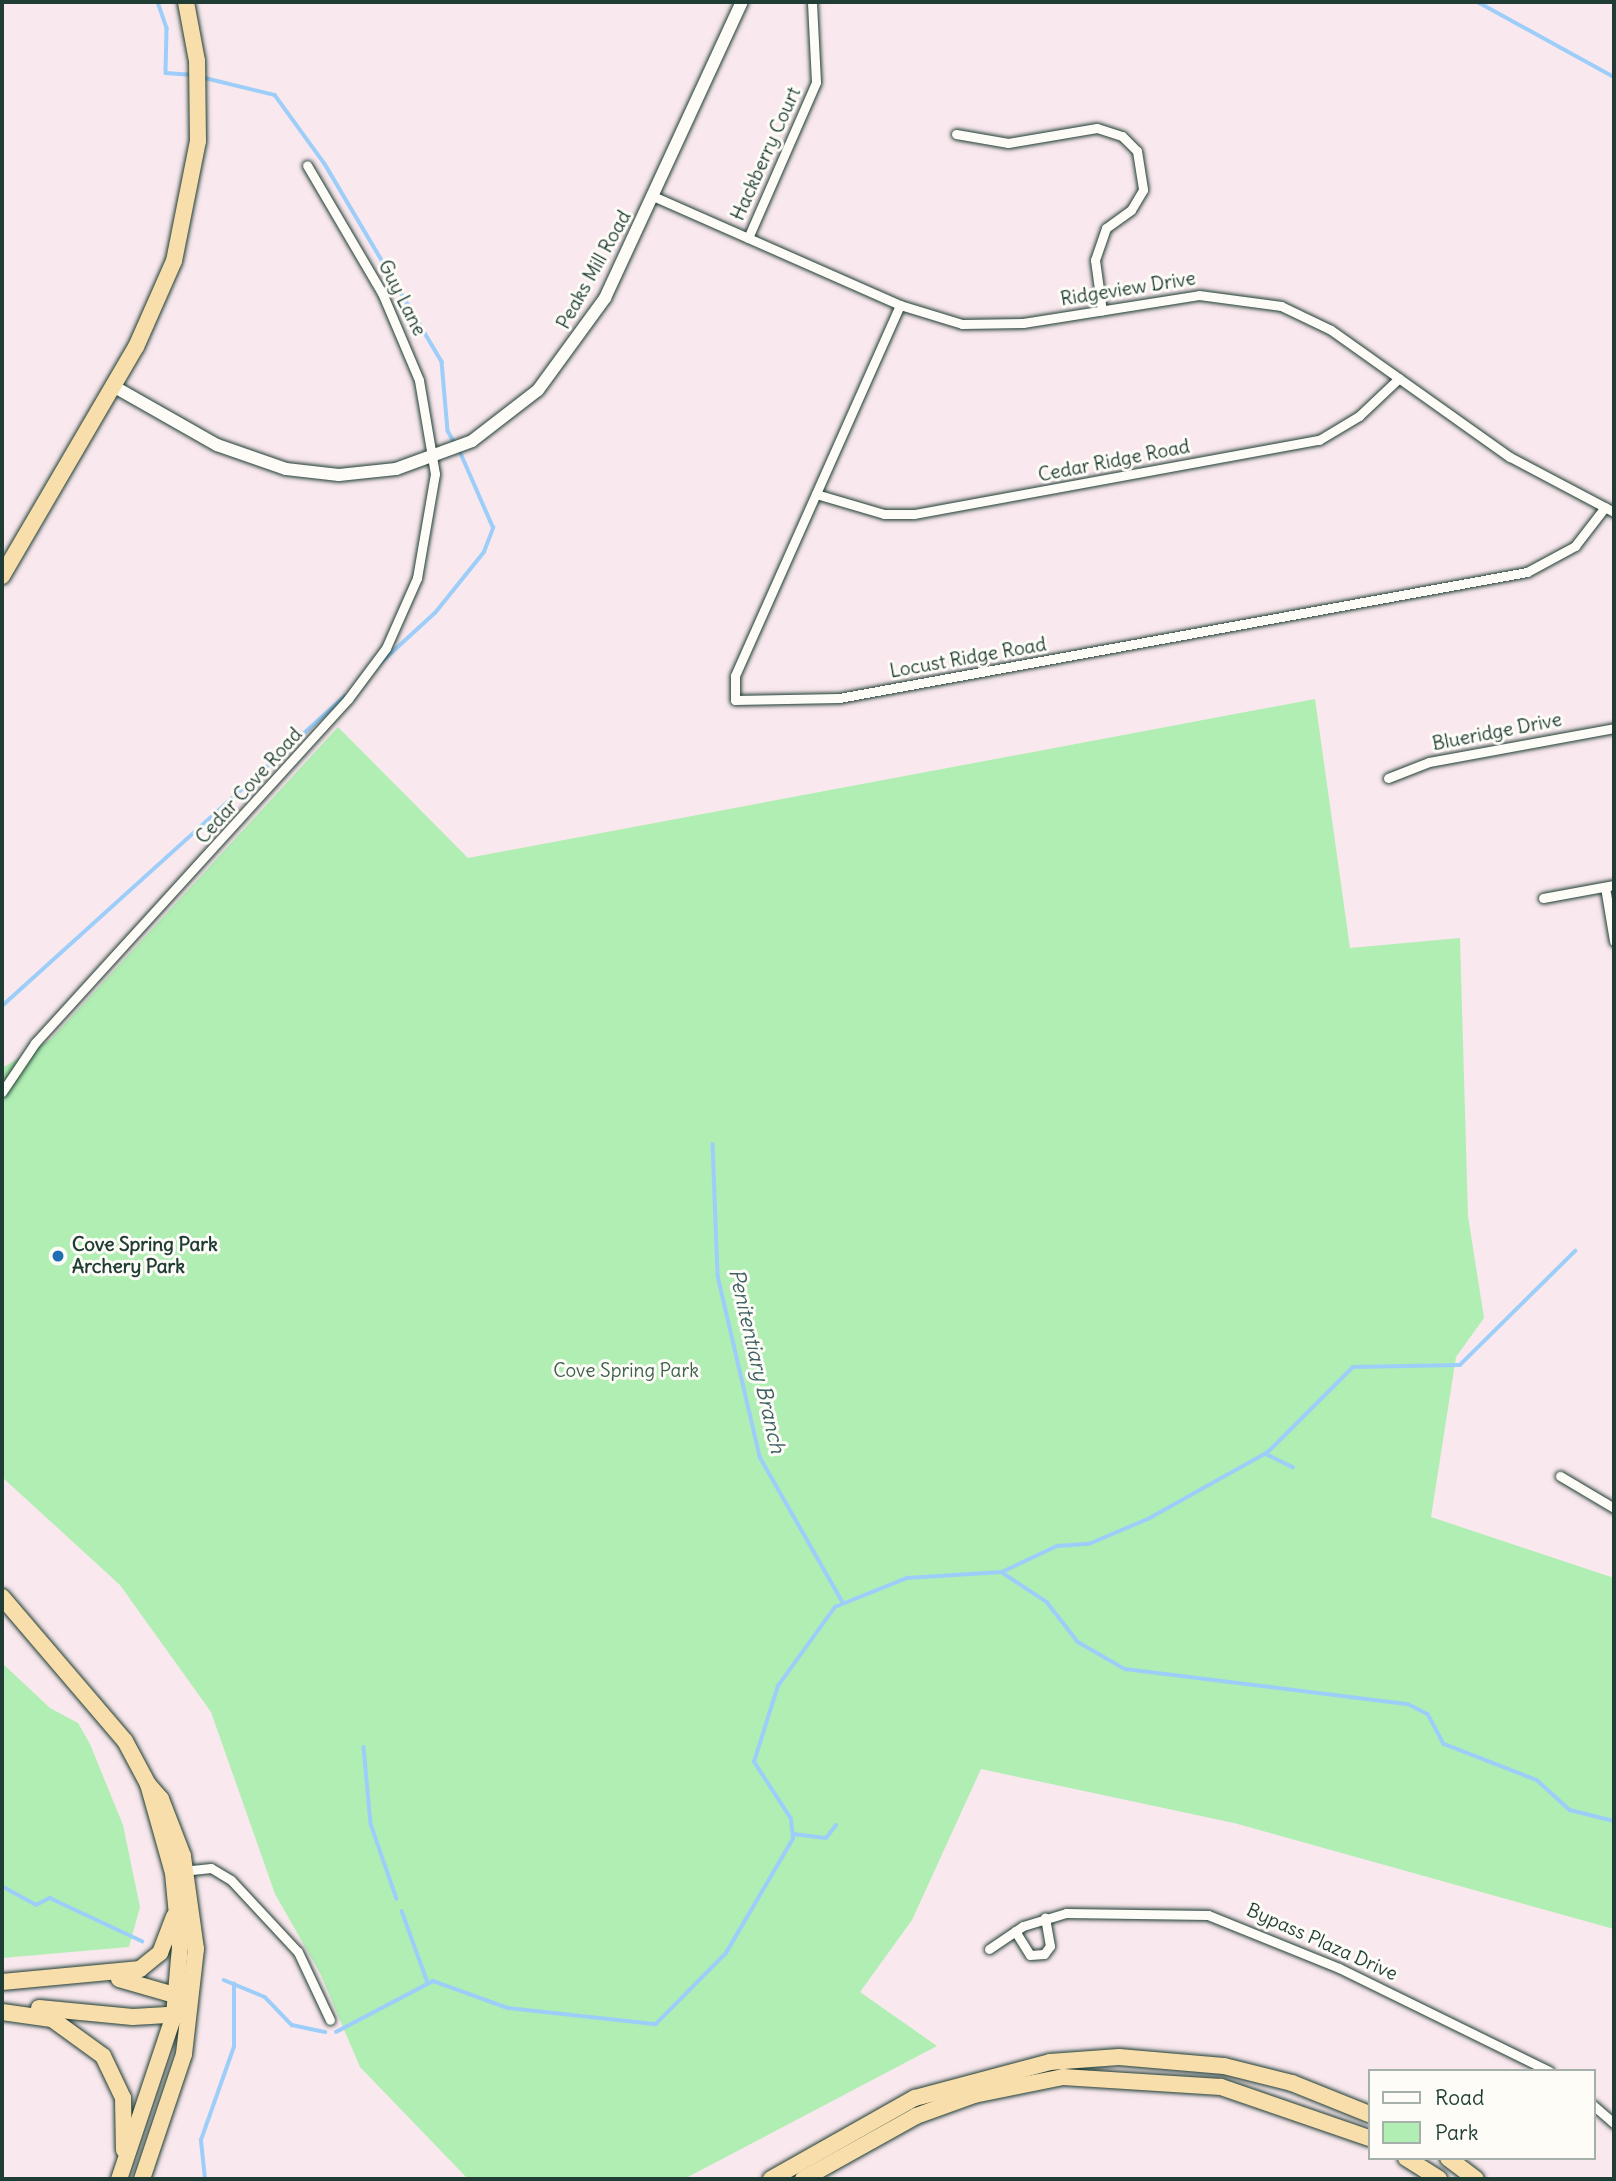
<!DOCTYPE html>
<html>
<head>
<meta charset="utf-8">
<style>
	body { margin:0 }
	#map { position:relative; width:1616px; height:2181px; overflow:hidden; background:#f9e8ed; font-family:Delius,sans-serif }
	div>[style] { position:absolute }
	.green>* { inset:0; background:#b1eeb4 }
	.stream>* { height:3.5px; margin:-1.75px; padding:0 1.75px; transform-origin:1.75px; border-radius:1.75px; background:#9dcef9 }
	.roads { filter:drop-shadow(0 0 2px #1f3d34) drop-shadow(0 0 2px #1f3d34) }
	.street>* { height:9px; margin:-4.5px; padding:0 4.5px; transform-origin:4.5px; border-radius:4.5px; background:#fdfcf7 }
	.secondary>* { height:12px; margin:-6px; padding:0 6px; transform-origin:6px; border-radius:6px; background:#fdfcf7 }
	.highway>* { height:16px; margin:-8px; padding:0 8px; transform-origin:8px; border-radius:8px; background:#f8deab }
	.dots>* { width:19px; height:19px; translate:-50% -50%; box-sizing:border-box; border:4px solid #fdfcf7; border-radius:50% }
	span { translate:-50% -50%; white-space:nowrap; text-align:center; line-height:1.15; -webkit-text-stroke:6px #fdfcf7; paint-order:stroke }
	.street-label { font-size:19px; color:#1f3d34 }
	.poi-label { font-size:19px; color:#1f3d34; font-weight:700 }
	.left { translate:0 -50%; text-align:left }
	.park-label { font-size:19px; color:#3c604e }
	.water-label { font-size:21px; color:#3e6165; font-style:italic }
	.frame { position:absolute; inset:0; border:4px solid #1f3d34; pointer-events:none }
	.legend { position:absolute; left:1368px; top:2069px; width:228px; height:91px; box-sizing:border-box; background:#fdfcf7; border:2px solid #a4b0a9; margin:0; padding:9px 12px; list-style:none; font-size:21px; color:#1f3d34 }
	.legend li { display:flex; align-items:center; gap:14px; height:35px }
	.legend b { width:35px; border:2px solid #a4b0a9 }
</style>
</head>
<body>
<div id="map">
	<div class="green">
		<i style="clip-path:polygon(1315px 699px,1350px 948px,1460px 938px,1468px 1216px,1484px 1318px,1456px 1357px,1431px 1517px,1614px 1578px,1614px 1929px,1234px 1823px,981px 1769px,912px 1920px,860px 1992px,937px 2046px,684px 2179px,468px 2179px,360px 2067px,320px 1973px,275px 1894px,211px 1712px,120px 1585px,2px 1477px,2px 1068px,50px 1040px,338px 727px,468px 858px)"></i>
		<i style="clip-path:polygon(2px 1663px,50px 1708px,78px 1723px,90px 1744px,123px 1825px,140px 1907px,129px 1947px,2px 1958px)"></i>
	</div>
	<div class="stream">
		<i style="left:158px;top:2px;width:28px;rotate:71deg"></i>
		<i style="left:167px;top:28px;width:45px;rotate:91.3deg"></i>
		<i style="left:166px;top:73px;width:27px;rotate:4deg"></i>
		<i style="left:1478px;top:2px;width:155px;rotate:28.9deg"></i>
		<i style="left:201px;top:77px;width:76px;rotate:13.7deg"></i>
		<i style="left:275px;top:95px;width:85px;rotate:54.1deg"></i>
		<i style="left:325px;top:164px;width:230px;rotate:59.4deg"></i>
		<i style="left:442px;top:362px;width:69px;rotate:85deg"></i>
		<i style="left:448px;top:431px;width:14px;rotate:60deg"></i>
		<i style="left:376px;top:667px;width:80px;rotate:-42.5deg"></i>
		<i style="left:435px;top:613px;width:78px;rotate:-51.2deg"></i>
		<i style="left:484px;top:552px;width:26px;rotate:-69deg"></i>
		<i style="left:493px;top:528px;width:85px;rotate:-113.6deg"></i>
		<i style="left:2px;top:1006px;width:462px;rotate:-42.1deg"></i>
		<i style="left:713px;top:1144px;width:132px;rotate:87.8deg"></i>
		<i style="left:718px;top:1276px;width:186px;rotate:76.9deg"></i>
		<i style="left:760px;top:1457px;width:166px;rotate:60.3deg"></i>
		<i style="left:1266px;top:1454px;width:30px;rotate:26deg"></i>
		<i style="left:1003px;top:1573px;width:53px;rotate:33.4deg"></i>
		<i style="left:1047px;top:1602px;width:51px;rotate:52.2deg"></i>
		<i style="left:1078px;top:1642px;width:54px;rotate:29.9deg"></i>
		<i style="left:1125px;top:1669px;width:285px;rotate:7.1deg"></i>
		<i style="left:1408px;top:1704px;width:22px;rotate:27deg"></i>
		<i style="left:1428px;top:1714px;width:34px;rotate:62deg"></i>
		<i style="left:1444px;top:1744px;width:100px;rotate:21.2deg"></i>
		<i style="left:1537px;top:1780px;width:45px;rotate:42.3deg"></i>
		<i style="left:1570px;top:1810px;width:45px;rotate:14deg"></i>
		<i style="left:364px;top:1747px;width:77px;rotate:84.8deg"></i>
		<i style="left:371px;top:1824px;width:79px;rotate:70.9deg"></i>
		<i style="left:793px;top:1834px;width:33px;rotate:7deg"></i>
		<i style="left:826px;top:1838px;width:16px;rotate:-52deg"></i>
		<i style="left:2px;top:1886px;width:39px;rotate:29deg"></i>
		<i style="left:36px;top:1905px;width:16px;rotate:-27deg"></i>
		<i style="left:50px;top:1898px;width:102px;rotate:25.1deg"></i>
		<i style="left:402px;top:1911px;width:77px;rotate:70.1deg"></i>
		<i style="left:224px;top:1980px;width:44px;rotate:22.5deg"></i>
		<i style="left:265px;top:1997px;width:39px;rotate:46deg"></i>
		<i style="left:292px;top:2025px;width:34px;rotate:12deg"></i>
		<i style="left:336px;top:2032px;width:110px;rotate:-27.7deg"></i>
		<i style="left:433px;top:1981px;width:80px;rotate:19.8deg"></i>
		<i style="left:508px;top:2008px;width:149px;rotate:6.2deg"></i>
		<i style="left:656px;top:2024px;width:100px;rotate:-45.4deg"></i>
		<i style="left:726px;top:1953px;width:132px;rotate:-59.6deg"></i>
		<i style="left:793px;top:1839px;width:20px;rotate:-96deg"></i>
		<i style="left:791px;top:1819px;width:68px;rotate:-123deg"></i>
		<i style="left:754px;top:1762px;width:80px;rotate:-72.5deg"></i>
		<i style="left:778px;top:1686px;width:97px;rotate:-54.2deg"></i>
		<i style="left:835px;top:1607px;width:78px;rotate:-21.9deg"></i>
		<i style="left:907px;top:1578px;width:95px;rotate:-3.6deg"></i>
		<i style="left:1002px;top:1572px;width:61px;rotate:-25.3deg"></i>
		<i style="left:1057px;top:1546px;width:32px;rotate:-4deg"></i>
		<i style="left:1089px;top:1544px;width:64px;rotate:-23deg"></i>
		<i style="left:1148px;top:1519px;width:137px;rotate:-29.2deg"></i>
		<i style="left:1268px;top:1452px;width:120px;rotate:-45deg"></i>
		<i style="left:1353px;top:1367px;width:107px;rotate:-1.1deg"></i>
		<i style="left:1460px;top:1365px;width:162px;rotate:-44.7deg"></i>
		<i style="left:205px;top:2179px;width:39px;rotate:-96deg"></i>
		<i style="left:201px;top:2140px;width:99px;rotate:-70.5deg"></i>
		<i style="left:234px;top:2047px;width:63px;rotate:-90deg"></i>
	</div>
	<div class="roads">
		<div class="street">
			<i style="left:956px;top:134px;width:53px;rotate:9.8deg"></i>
			<i style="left:1008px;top:143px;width:90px;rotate:-9.6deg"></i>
			<i style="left:1097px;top:128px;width:26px;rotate:18deg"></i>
			<i style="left:1122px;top:136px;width:21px;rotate:45deg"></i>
			<i style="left:1137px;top:151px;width:39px;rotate:81deg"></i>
			<i style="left:1143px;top:190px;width:23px;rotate:121deg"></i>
			<i style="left:1131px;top:210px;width:31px;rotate:144deg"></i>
			<i style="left:1106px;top:228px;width:34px;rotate:109deg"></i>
			<i style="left:1095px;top:260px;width:51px;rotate:82.2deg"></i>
			<i style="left:655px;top:197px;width:268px;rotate:23.8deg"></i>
			<i style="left:900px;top:305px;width:65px;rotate:17deg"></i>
			<i style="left:962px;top:324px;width:61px;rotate:-0.9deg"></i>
			<i style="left:1023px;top:323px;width:178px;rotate:-9deg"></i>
			<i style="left:1199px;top:295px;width:83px;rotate:7.6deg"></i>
			<i style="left:1281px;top:306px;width:55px;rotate:25.6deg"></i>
			<i style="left:1331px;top:330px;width:219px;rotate:35.4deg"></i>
			<i style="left:1510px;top:457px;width:118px;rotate:27.9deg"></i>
			<i style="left:748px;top:238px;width:170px;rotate:-66.4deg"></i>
			<i style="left:816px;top:82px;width:80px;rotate:-92.9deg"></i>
			<i style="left:900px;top:305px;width:406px;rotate:114deg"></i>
			<i style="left:735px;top:676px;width:24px;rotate:90deg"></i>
			<i style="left:735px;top:700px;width:104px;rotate:-1.1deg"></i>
			<i style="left:839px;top:698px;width:699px;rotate:-10.38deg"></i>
			<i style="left:1527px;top:572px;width:55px;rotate:-28.4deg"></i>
			<i style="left:1575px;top:546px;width:49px;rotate:-52.4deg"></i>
			<i style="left:816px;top:494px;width:71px;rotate:16.4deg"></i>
			<i style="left:884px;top:514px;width:30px"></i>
			<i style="left:914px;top:514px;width:412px;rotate:-10.4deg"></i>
			<i style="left:1319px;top:440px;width:47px;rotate:-31deg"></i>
			<i style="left:1359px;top:416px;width:55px;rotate:-43.5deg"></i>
			<i style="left:1388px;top:778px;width:44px;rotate:-21.3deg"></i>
			<i style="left:1429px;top:762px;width:188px;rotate:-10.4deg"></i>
			<i style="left:1605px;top:887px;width:55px;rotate:80.5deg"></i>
			<i style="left:1543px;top:898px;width:72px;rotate:-10.4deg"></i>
			<i style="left:2px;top:1092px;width:59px;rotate:-56deg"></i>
			<i style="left:35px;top:1043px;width:465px;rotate:-47.7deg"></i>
			<i style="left:348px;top:699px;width:64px;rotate:-53.3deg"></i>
			<i style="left:386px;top:648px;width:77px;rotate:-66.1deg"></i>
			<i style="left:417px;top:578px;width:106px;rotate:-80.2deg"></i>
			<i style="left:435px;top:474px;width:95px;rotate:-99.7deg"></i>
			<i style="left:419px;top:380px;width:95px;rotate:-113deg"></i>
			<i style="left:382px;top:293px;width:148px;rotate:-120.4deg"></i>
			<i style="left:1560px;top:1476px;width:63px;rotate:30.7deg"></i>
			<i style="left:182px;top:1871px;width:29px;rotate:-6deg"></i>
			<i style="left:211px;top:1868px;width:23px;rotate:31deg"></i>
			<i style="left:231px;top:1880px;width:98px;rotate:47.1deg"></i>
			<i style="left:298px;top:1952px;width:75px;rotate:64.8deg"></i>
			<i style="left:1015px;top:1931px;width:28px;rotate:58deg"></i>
			<i style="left:1030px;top:1955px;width:14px;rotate:-4deg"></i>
			<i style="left:1044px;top:1954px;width:10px;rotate:-53deg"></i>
			<i style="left:1050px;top:1946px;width:29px;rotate:-100deg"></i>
			<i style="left:989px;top:1949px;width:41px;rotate:-34.1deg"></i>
			<i style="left:1023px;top:1926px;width:45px;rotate:-16.8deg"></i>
			<i style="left:1066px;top:1913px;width:142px;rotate:0.8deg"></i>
			<i style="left:1208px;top:1915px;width:141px;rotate:22deg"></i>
			<i style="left:1339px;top:1968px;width:234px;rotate:26.1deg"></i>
			<i style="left:1593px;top:2105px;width:28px;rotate:41deg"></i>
		</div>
		<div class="secondary">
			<i style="left:113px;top:386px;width:120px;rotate:29.6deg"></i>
			<i style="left:217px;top:445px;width:73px;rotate:19.2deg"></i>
			<i style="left:286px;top:469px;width:53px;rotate:6.5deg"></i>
			<i style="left:339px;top:475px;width:57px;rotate:-6deg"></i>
			<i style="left:396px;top:469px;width:81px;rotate:-20.2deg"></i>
			<i style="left:472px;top:441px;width:83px;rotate:-37.7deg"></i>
			<i style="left:538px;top:390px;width:114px;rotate:-53.9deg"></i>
			<i style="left:605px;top:298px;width:326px;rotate:-65.2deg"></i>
		</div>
		<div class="highway">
			<i style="left:2px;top:576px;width:265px;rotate:-59.7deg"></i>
			<i style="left:136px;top:347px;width:94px;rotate:-66.2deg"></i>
			<i style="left:174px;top:261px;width:122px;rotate:-78.7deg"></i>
			<i style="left:198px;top:141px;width:80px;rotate:-90.7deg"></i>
			<i style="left:197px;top:61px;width:60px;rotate:-100.6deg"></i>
			<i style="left:2px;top:1597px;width:189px;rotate:49.5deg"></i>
			<i style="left:125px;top:1741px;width:49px;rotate:61.9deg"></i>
			<i style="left:148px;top:1784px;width:92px;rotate:74.3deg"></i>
			<i style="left:173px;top:1873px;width:74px;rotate:84.6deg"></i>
			<i style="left:180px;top:1947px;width:68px;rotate:95deg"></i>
			<i style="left:174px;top:2015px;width:173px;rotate:108.5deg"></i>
			<i style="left:119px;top:1979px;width:69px;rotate:16.1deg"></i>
			<i style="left:2px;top:1982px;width:139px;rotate:-5.4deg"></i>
			<i style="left:140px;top:1969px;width:26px;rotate:-39deg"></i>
			<i style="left:160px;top:1953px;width:39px;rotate:-69deg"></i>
			<i style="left:39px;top:2008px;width:94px;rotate:5.5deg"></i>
			<i style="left:133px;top:2017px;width:51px;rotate:-3.4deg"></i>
			<i style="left:2px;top:2012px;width:50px;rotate:8deg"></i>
			<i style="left:52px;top:2019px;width:63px;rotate:36deg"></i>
			<i style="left:103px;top:2056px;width:47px;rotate:64.5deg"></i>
			<i style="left:123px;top:2098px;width:52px;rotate:88.9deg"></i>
			<i style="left:1406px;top:2158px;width:39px;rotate:32deg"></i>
			<i style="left:1448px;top:2158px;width:35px;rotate:37deg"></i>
			<i style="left:142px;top:2179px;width:132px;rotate:-71.4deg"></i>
			<i style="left:184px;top:2054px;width:106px;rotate:-83.5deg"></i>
			<i style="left:196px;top:1949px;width:94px;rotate:-98deg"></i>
			<i style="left:183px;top:1856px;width:61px;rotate:-111.1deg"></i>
			<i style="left:161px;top:1799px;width:20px;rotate:-131deg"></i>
			<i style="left:771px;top:2179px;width:165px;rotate:-29.4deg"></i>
			<i style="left:915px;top:2098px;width:140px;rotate:-14.9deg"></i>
			<i style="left:1050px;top:2062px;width:69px;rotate:-4.1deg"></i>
			<i style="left:1119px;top:2057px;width:105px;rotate:4.9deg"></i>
			<i style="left:1224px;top:2066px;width:70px;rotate:14deg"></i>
			<i style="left:1292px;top:2083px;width:83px;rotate:21.9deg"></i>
			<i style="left:803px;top:2179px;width:129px;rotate:-29.1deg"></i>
			<i style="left:916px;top:2116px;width:62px;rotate:-19.9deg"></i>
			<i style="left:974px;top:2095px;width:91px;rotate:-11.4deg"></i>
			<i style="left:1063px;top:2077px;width:158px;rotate:3.6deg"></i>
			<i style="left:1221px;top:2087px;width:157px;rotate:19deg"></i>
		</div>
	</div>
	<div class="dots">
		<i style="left:58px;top:1256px;background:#1f6fb2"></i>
	</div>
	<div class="street-label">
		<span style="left:766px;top:154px;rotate:-66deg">Hackberry Court</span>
		<span style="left:594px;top:270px;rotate:-61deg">Peaks Mill Road</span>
		<span style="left:1128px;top:289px;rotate:-9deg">Ridgeview Drive</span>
		<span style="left:402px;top:298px;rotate:63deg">Guy Lane</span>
		<span style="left:1114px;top:461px;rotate:-11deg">Cedar Ridge Road</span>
		<span style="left:968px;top:658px;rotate:-10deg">Locust Ridge Road</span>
		<span style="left:1497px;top:732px;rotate:-11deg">Blueridge Drive</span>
		<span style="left:249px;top:786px;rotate:-48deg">Cedar Cove Road</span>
		<span style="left:1322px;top:1942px;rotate:24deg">Bypass Plaza Drive</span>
	</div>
	<div class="poi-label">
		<span class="left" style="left:72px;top:1256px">Cove Spring Park<br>Archery Park</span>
	</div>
	<div class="park-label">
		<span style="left:626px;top:1371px">Cove Spring Park</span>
	</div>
	<div class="water-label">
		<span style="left:757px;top:1361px;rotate:77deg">Penitentiary Branch</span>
	</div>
	<div class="frame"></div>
	<ul class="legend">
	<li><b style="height:9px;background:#fdfcf7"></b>Road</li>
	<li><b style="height:19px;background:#b1eeb4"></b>Park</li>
	</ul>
</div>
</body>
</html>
